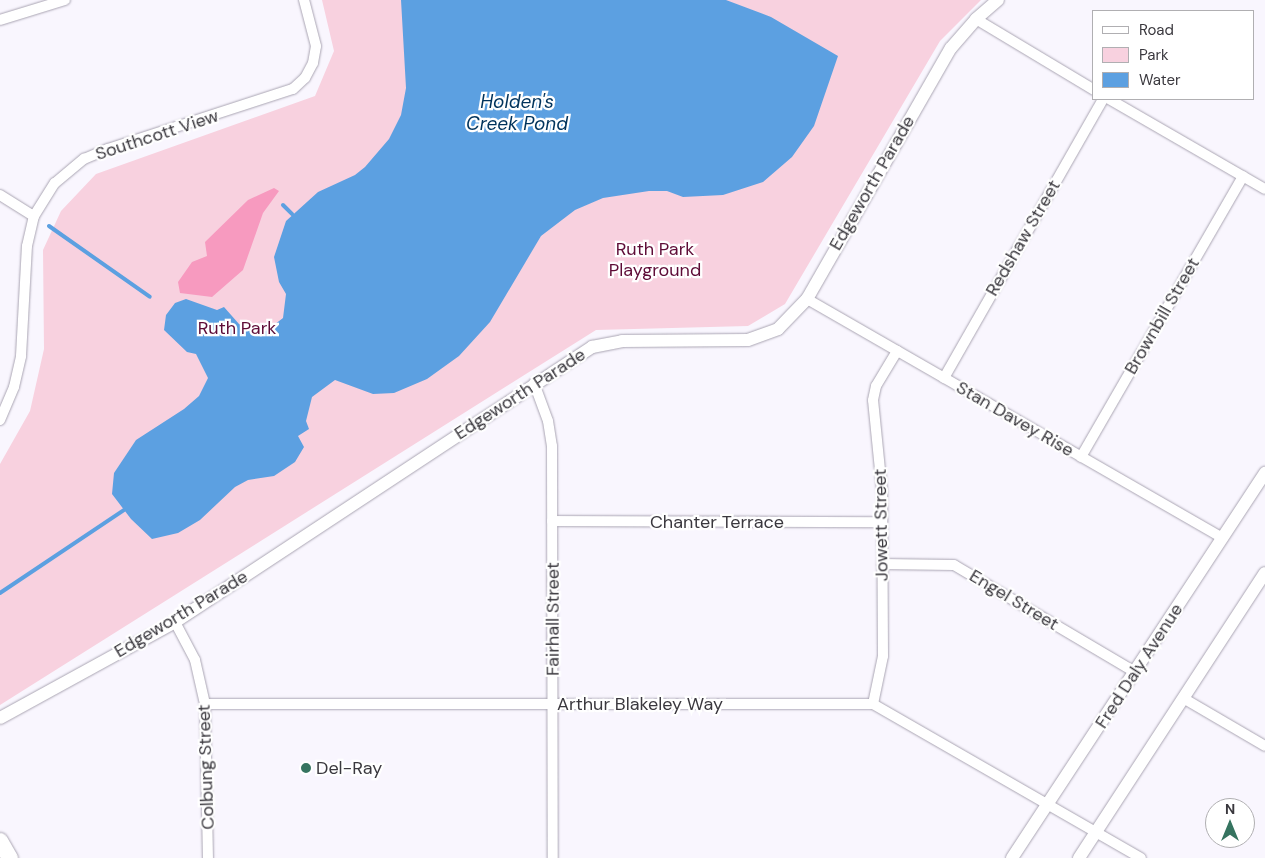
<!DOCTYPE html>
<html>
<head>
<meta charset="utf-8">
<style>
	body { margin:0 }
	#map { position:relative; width:1265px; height:858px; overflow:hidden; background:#f9f6fe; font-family:"DM Sans",sans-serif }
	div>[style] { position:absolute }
	.green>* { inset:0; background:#f8d1df }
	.forest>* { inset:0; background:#f79abf }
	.water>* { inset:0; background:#5ca0e1 }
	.stream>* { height:4px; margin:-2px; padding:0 2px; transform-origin:2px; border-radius:2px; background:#5ca0e1 }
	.roads { filter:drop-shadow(0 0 1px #aaa5b3) drop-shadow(0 0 1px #aaa5b3) }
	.minor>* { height:10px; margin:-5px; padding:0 5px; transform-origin:5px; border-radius:5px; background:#fff }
	.tertiary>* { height:12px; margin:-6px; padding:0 6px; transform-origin:6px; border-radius:6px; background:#fff }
	.primary>* { height:16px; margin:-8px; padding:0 8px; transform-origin:8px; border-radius:8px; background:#fff }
	.dots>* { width:14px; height:14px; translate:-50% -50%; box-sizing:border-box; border:2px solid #fff; border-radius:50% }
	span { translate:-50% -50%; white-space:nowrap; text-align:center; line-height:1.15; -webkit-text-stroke:4.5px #fff; paint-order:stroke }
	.street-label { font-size:18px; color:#3a383e }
	.park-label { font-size:18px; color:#5e0c37 }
	.poi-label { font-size:18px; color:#3a383e }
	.left { translate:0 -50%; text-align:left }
	.water-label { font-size:19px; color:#00335c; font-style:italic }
	.legend { position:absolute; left:1092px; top:10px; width:162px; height:90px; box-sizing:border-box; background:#fff; border:1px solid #b0afb2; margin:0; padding:6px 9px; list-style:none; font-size:15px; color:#3a383e }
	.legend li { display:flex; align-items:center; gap:10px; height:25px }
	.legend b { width:25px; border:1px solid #b0afb2 }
	.north { position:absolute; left:1205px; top:798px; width:50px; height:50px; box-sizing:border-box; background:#fff; border:1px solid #b0afb2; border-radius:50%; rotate:0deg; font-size:14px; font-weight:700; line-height:20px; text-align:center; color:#3a383e }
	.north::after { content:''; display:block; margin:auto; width:18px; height:22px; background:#367460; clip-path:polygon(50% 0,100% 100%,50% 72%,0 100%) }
</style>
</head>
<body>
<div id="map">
	<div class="green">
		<i style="clip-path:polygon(322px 0,981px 0,940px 41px,785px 304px,748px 326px,596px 330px,0 705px,0 464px,30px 411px,44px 349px,43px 250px,61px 211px,96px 174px,315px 96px,334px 51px)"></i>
	</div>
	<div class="forest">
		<i style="clip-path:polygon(274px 188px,279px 191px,263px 213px,243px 270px,212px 297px,180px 293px,178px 282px,192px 262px,207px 256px,205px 242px,248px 200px)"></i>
	</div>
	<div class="water">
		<i style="clip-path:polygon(401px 0,726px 0,771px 17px,838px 56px,814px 126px,792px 157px,763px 182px,723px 195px,683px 197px,667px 191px,649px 191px,603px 198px,575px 210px,541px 236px,490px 322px,459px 356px,427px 379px,394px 393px,373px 394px,335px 380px,312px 397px,306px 421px,309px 429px,298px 436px,304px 447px,295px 462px,274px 476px,248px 480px,235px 487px,200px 520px,178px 533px,152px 539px,131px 519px,112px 494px,114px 473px,136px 440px,184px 409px,199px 396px,208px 378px,196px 354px,187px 352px,164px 330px,166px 315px,175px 303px,186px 299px,217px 310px,224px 307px,239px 324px,255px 333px,266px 331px,283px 318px,286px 294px,279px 282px,274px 257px,286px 221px,318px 192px,355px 175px,365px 167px,389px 139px,401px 115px,406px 88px)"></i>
	</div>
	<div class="stream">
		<i style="left:283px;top:205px;width:13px;rotate:45deg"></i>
		<i style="left:49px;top:226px;width:123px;rotate:35.1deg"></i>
		<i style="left:0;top:593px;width:149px;rotate:-33.8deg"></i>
	</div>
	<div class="roads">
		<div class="minor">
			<i style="left:976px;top:19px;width:138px;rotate:31deg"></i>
			<i style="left:0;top:20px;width:68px;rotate:-17.1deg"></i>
			<i style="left:1109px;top:99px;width:180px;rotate:30deg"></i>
			<i style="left:0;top:195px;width:40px;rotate:32deg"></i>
			<i style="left:807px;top:299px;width:479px;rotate:29.9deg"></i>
			<i style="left:944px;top:378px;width:321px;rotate:-60.3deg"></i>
			<i style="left:534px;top:383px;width:40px;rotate:69.8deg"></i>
			<i style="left:548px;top:421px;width:25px;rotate:81deg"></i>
			<i style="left:552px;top:446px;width:412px;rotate:89.9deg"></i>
			<i style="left:0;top:420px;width:36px;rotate:-67deg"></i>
			<i style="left:14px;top:387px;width:32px;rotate:-77deg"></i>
			<i style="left:21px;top:356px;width:110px;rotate:-86.9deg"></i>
			<i style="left:27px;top:246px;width:31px;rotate:-77deg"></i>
			<i style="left:34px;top:216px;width:39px;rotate:-58deg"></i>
			<i style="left:55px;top:183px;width:38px;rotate:-40deg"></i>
			<i style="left:84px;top:159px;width:26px;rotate:-23deg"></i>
			<i style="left:108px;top:149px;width:194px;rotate:-18deg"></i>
			<i style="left:293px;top:89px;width:16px;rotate:-43deg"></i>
			<i style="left:305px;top:78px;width:17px;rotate:-62deg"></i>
			<i style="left:313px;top:63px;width:17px;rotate:-80deg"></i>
			<i style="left:316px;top:46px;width:48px;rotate:-104.6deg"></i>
			<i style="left:1081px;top:457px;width:324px;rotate:-60deg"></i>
			<i style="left:552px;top:521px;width:330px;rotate:0.2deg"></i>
			<i style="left:882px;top:564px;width:72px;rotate:0.8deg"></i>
			<i style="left:954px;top:565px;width:210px;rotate:30.6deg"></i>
			<i style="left:175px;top:622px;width:43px;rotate:62.2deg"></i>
			<i style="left:195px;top:660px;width:45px;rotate:77.2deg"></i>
			<i style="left:205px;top:704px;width:154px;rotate:88.9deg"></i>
			<i style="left:1183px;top:698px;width:95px;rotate:30.3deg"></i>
			<i style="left:205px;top:704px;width:668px"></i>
			<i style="left:873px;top:704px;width:309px;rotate:29.9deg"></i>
			<i style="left:873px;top:704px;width:49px;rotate:-78.2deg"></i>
			<i style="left:883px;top:656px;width:166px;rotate:-90.3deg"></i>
			<i style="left:882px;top:490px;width:90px;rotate:-95.7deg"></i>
			<i style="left:873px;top:400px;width:14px;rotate:-78deg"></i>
			<i style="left:876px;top:386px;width:41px;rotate:-59deg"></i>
		</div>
		<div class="tertiary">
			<i style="left:0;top:718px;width:200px;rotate:-28.7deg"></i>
			<i style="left:175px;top:622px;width:500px;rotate:-33.4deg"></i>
			<i style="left:592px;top:347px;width:31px;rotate:-11deg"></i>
			<i style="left:622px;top:341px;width:126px;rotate:-0.5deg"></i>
			<i style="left:748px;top:340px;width:32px;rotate:-20deg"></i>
			<i style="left:778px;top:329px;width:42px;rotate:-46deg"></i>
			<i style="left:807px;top:299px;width:289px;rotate:-60.2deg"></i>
			<i style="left:951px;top:48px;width:38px;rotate:-49deg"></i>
			<i style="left:976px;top:19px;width:29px;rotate:-41deg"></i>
			<i style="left:1012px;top:858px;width:461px;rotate:-56.7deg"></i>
			<i style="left:1079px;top:858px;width:340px;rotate:-56.9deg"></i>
		</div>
		<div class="primary">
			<i style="left:0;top:841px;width:20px;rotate:60deg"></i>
		</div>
	</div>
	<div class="dots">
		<i style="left:306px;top:768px;background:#367460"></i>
	</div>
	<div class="street-label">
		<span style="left:157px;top:135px;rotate:-18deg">Southcott View</span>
		<span style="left:872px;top:183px;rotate:-60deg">Edgeworth Parade</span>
		<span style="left:1023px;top:238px;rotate:-60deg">Redshaw Street</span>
		<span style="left:1162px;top:316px;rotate:-60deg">Brownbill Street</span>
		<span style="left:520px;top:394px;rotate:-33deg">Edgeworth Parade</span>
		<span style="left:1015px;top:419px;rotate:30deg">Stan Davey Rise</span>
		<span style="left:717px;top:522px">Chanter Terrace</span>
		<span style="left:881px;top:525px;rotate:-91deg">Jowett Street</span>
		<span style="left:1014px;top:600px;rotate:31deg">Engel Street</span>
		<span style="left:181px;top:614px;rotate:-31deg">Edgeworth Parade</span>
		<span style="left:553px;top:619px;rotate:-90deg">Fairhall Street</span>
		<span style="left:1139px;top:666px;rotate:-57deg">Fred Daly Avenue</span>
		<span style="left:640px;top:704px">Arthur Blakeley Way</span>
		<span style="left:206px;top:767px;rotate:-92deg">Colbung Street</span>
	</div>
	<div class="park-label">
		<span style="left:655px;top:260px">Ruth Park<br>Playground</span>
		<span style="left:237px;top:328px">Ruth Park</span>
	</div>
	<div class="poi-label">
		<span class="left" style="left:316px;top:768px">Del-Ray</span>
	</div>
	<div class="water-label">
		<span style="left:517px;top:113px">Holden's<br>Creek Pond</span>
	</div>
	<ul class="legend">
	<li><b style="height:6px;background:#fff"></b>Road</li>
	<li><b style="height:14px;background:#f8d1df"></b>Park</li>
	<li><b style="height:14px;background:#5ca0e1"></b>Water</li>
	</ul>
	<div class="north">N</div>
</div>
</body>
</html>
